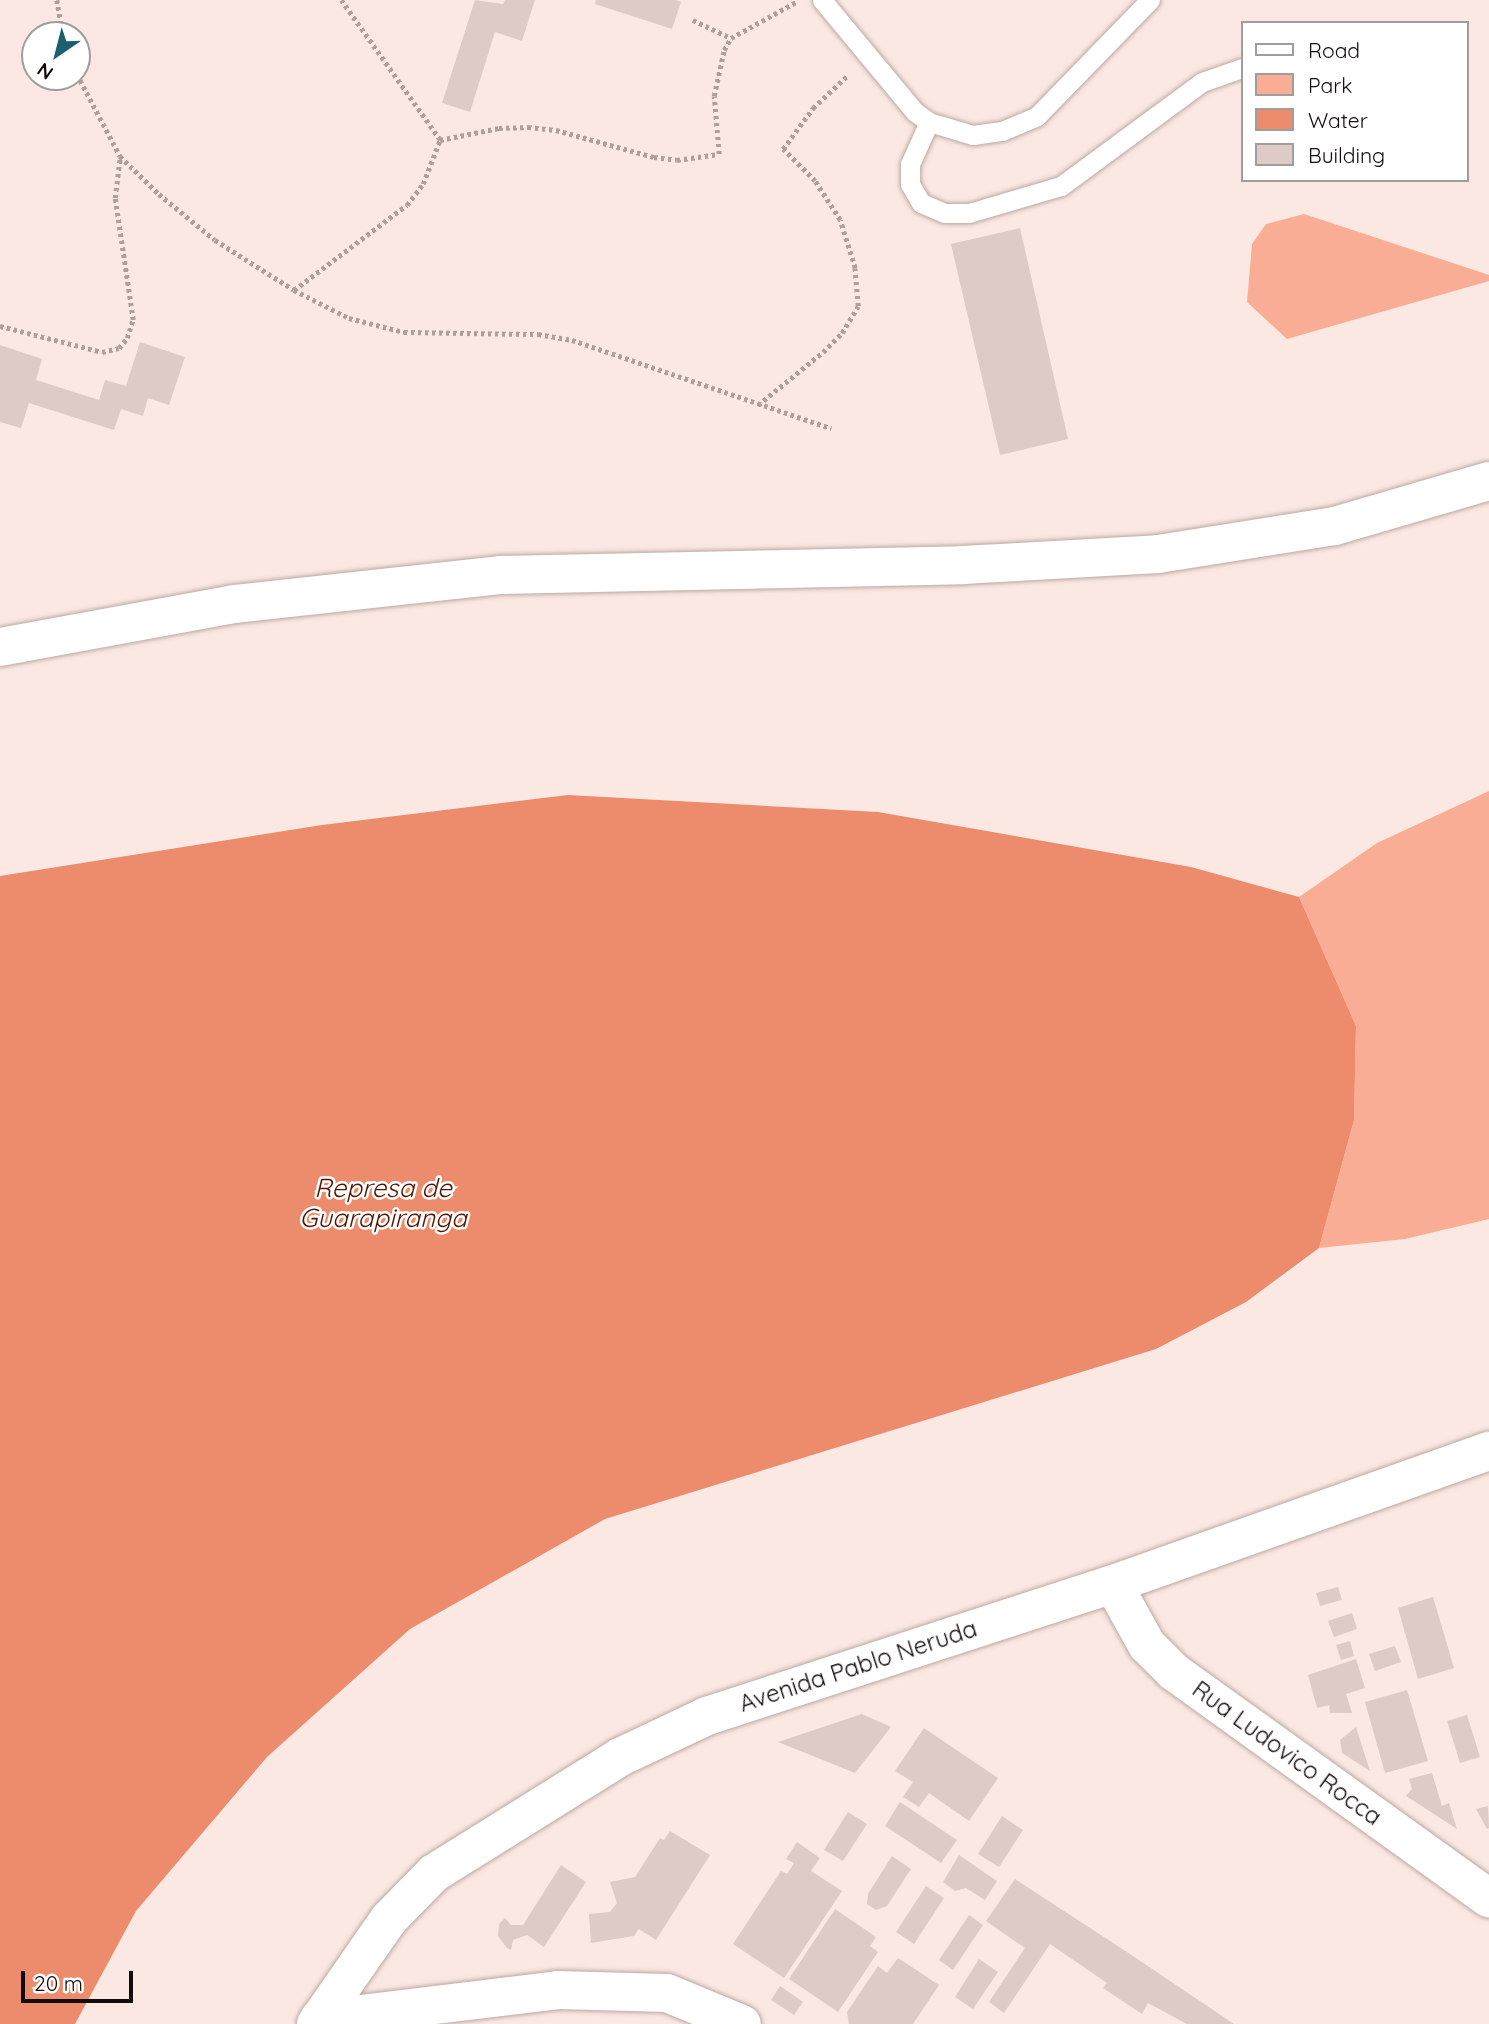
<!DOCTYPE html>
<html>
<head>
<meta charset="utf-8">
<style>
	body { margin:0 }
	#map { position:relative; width:1489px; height:2024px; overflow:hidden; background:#fbe8e2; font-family:Quicksand,sans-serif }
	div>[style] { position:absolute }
	.green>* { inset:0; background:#faad95 }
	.water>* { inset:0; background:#ed8b6d }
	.building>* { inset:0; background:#decbc5 }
	.path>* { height:4.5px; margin-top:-2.25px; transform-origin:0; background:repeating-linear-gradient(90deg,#ad9f9a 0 3.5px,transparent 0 7px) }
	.roads { filter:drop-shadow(0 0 2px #bba9a3) drop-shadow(0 0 2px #bba9a3) }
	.lane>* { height:19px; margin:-9.5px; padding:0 9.5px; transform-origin:9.5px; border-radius:9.5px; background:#fff }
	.street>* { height:38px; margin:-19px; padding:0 19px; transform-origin:19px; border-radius:19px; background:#fff }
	span { translate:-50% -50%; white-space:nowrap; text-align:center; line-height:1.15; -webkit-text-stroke:5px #fff; paint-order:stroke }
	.street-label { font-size:24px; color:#120c0a }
	.water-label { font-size:26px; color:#521602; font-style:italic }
	.legend { position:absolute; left:1241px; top:21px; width:228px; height:161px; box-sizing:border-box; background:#fff; border:2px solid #a09e9d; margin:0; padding:9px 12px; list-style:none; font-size:21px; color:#120c0a }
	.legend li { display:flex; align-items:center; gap:14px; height:35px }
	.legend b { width:35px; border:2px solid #a09e9d }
	.north { position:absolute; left:21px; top:21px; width:70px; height:70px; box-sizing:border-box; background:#fff; border:2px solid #a09e9d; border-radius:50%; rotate:215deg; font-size:19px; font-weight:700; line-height:28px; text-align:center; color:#120c0a }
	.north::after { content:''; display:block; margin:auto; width:24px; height:32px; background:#1a6071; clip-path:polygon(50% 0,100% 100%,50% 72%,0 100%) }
	.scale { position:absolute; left:21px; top:1971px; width:112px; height:32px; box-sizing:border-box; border:4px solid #120c0a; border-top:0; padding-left:9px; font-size:21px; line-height:24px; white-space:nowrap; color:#120c0a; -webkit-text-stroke:5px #fff; paint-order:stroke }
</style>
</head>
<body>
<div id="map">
	<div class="green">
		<i style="clip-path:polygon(1304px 214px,1489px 275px,1489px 281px,1287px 339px,1247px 302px,1252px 244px,1266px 224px)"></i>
		<i style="clip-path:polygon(1489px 791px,1489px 1219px,1405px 1239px,1319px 1248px,1354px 1120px,1356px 1026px,1299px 897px,1377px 843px)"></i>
	</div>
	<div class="water">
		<i style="clip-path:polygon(568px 795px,878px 812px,1191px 867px,1299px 897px,1356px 1026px,1354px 1120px,1319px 1248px,1246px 1302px,1156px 1349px,605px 1519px,410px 1629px,267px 1757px,136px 1911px,75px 2024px,0 2024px,0 876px,322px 825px)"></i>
	</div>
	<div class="building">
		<i style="clip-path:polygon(475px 0,503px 4px,505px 0,535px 0,522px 41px,495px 32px,470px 112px,442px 103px)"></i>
		<i style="clip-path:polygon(596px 0,676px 0,681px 2px,672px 29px,595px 4px)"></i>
		<i style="clip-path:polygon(1020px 228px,1068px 439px,1000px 455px,951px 244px)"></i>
		<i style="clip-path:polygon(140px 342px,185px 357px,169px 405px,148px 398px,143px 416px,121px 409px,114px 430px,29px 403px,21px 428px,0 422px,0 345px,42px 359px,36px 380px,99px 400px,105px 380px,126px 386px)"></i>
		<i style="clip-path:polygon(1338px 1587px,1342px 1600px,1320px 1606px,1316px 1593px)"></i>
		<i style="clip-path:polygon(1433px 1597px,1454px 1668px,1418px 1679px,1398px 1608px)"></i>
		<i style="clip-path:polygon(1352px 1613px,1357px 1629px,1334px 1637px,1328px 1621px)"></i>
		<i style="clip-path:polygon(1350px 1641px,1354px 1656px,1341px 1660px,1336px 1645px)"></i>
		<i style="clip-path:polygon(1395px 1646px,1401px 1662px,1375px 1671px,1369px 1654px)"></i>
		<i style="clip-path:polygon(1356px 1659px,1365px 1688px,1346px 1694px,1352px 1713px,1330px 1713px,1329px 1705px,1317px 1708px,1308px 1675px)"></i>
		<i style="clip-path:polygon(1407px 1690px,1428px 1761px,1385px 1773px,1365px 1702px)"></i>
		<i style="clip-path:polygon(862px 1714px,891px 1727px,855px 1773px,778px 1742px)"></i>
		<i style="clip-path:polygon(1467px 1715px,1480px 1757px,1460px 1763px,1447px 1721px)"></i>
		<i style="clip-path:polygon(1356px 1727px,1370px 1771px,1342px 1753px,1340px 1740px)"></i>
		<i style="clip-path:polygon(924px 1728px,998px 1778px,969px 1821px,929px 1793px,919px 1807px,903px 1797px,913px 1782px,895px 1771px)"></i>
		<i style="clip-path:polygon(1432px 1773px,1442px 1806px,1449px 1803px,1457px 1829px,1406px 1796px,1412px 1789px,1409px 1779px)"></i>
		<i style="clip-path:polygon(900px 1802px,957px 1840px,941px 1863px,885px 1826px)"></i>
		<i style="clip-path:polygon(1488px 1806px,1489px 1828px,1487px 1829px,1476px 1809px)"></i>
		<i style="clip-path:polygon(848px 1812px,867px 1824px,843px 1861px,824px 1850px)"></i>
		<i style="clip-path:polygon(1002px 1816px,1023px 1830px,999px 1867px,978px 1854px)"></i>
		<i style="clip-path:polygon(670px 1831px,710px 1855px,656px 1940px,639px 1929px,634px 1936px,591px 1943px,589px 1914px,610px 1912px,617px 1903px,610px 1882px,635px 1877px,660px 1838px,664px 1840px)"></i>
		<i style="clip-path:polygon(797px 1842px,820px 1858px,811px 1871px,842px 1891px,784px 1978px,733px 1944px,781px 1871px,787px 1874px,794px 1863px,786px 1859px)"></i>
		<i style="clip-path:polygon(959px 1855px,997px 1881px,985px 1900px,966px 1888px,955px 1891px,943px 1882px)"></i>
		<i style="clip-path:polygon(892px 1856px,911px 1869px,887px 1906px,876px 1910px,867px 1904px,868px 1894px)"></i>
		<i style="clip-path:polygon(561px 1865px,586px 1882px,544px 1947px,527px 1935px,513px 1940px,511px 1950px,507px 1948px,498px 1936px,499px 1924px,505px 1918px,511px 1925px,523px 1925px)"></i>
		<i style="clip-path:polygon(1015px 1879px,1127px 1952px,1234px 2024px,1187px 2024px,1148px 2003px,1142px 2014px,1103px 1988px,1107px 1983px,1050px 1944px,1004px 2013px,989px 2002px,1025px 1948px,986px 1921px)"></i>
		<i style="clip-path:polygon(926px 1886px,944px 1898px,914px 1944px,896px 1932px)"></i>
		<i style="clip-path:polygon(835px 1909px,876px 1937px,870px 1946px,878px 1952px,838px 2012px,789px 1979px)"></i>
		<i style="clip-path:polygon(969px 1915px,983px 1925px,953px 1970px,939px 1960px)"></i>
		<i style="clip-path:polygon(898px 1958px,939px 1985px,913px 2024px,849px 2024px,847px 2012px,878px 1966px,887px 1973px)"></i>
		<i style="clip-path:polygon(979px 1959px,998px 1972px,973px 2009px,955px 1997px)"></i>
		<i style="clip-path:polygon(780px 1986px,803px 2002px,794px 2015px,771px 2000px)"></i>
	</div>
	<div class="path">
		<i style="left:57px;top:0;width:36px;rotate:80deg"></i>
		<i style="left:693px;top:20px;width:42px;rotate:25.3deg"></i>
		<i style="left:77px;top:74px;width:93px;rotate:62.3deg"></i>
		<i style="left:120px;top:156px;width:54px;rotate:44.3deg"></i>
		<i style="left:159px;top:194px;width:72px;rotate:39.4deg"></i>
		<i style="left:215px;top:240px;width:93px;rotate:32.3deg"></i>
		<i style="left:294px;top:290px;width:62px;rotate:27deg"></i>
		<i style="left:349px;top:318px;width:57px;rotate:14.3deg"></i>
		<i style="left:404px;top:332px;width:134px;rotate:0.9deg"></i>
		<i style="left:538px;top:334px;width:35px;rotate:10deg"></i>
		<i style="left:572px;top:340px;width:274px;rotate:18.8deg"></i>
		<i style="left:440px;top:140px;width:60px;rotate:-11.5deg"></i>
		<i style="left:499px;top:128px;width:29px;rotate:-2deg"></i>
		<i style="left:528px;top:127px;width:28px;rotate:6deg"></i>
		<i style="left:556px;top:130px;width:102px;rotate:15.4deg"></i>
		<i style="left:654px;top:157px;width:23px;rotate:7deg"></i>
		<i style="left:677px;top:160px;width:42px;rotate:-8.1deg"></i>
		<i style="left:719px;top:154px;width:58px;rotate:-94.9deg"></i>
		<i style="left:714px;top:96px;width:47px;rotate:-77.7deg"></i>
		<i style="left:724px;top:50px;width:14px;rotate:-60deg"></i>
		<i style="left:731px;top:38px;width:74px;rotate:-29deg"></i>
		<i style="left:294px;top:290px;width:141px;rotate:-37deg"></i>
		<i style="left:407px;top:205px;width:26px;rotate:-53deg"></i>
		<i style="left:423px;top:184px;width:47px;rotate:-68.9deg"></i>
		<i style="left:440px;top:140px;width:171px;rotate:-125.3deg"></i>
		<i style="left:0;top:326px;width:105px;rotate:14.3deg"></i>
		<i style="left:102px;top:352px;width:17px;rotate:-13deg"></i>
		<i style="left:119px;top:348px;width:13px;rotate:-51deg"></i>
		<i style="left:127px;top:338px;width:19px;rotate:-72deg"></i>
		<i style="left:133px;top:320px;width:123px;rotate:-98.4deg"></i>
		<i style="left:115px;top:198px;width:41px;rotate:-83deg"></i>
		<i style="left:758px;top:405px;width:84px;rotate:-39.2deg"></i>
		<i style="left:823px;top:352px;width:27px;rotate:-45deg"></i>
		<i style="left:842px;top:333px;width:31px;rotate:-59deg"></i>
		<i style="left:858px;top:306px;width:38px;rotate:-95deg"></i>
		<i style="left:855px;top:268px;width:50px;rotate:-107.4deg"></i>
		<i style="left:840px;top:220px;width:46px;rotate:-122.7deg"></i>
		<i style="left:815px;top:181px;width:45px;rotate:-135deg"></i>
		<i style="left:783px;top:149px;width:51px;rotate:-53.8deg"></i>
		<i style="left:813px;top:108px;width:47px;rotate:-43.3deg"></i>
	</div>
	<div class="roads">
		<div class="lane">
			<i style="left:822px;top:0;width:146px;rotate:50.3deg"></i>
			<i style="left:915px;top:112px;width:17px;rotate:36deg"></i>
			<i style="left:929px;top:122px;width:46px;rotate:16.5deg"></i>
			<i style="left:973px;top:135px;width:29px;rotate:-8deg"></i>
			<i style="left:1002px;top:131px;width:38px;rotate:-23deg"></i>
			<i style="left:1037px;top:116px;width:162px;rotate:-45.8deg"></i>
			<i style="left:929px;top:122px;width:46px;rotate:114.3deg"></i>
			<i style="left:910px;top:164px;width:20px;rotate:90deg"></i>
			<i style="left:910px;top:184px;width:22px;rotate:60deg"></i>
			<i style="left:921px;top:203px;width:25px;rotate:23deg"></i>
			<i style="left:944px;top:213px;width:25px"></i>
			<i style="left:969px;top:213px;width:96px;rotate:-16.4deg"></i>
			<i style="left:1061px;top:186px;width:175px;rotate:-36.4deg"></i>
			<i style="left:1202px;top:82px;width:42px;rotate:-19.3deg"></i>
		</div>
		<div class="street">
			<i style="left:0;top:647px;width:238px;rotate:-10.4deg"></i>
			<i style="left:234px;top:604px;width:269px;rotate:-6.2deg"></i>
			<i style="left:501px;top:575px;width:462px;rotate:-1.2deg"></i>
			<i style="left:963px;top:565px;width:195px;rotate:-3.2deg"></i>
			<i style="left:1158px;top:554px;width:179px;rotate:-9deg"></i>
			<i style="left:1335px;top:526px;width:160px;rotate:-16.3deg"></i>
			<i style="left:1113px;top:1584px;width:70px;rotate:60.9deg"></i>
			<i style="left:1147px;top:1645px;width:38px;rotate:45deg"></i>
			<i style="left:1174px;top:1672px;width:388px;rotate:35.7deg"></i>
			<i style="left:319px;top:2019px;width:241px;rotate:-6.9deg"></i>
			<i style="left:558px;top:1990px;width:109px;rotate:1.6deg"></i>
			<i style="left:667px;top:1993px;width:81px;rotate:22.5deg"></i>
			<i style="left:316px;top:2024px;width:128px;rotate:-55.2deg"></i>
			<i style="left:389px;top:1919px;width:64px;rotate:-45.6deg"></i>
			<i style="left:434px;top:1873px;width:219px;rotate:-31.9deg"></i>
			<i style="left:620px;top:1757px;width:96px;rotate:-25.2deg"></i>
			<i style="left:707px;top:1716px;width:427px;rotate:-18deg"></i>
			<i style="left:1113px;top:1584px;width:399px;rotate:-19.5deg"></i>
		</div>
	</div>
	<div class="street-label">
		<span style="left:858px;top:1666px;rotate:-18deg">Avenida Pablo Neruda</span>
		<span style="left:1287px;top:1753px;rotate:36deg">Rua Ludovico Rocca</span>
	</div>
	<div class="water-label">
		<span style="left:383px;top:1203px">Represa de<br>Guarapiranga</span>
	</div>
	<ul class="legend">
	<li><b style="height:9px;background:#fff"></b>Road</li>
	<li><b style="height:19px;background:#faad95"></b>Park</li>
	<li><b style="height:19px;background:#ed8b6d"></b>Water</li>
	<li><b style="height:19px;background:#decbc5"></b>Building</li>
	</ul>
	<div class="north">N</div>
	<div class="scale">20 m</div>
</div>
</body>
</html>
